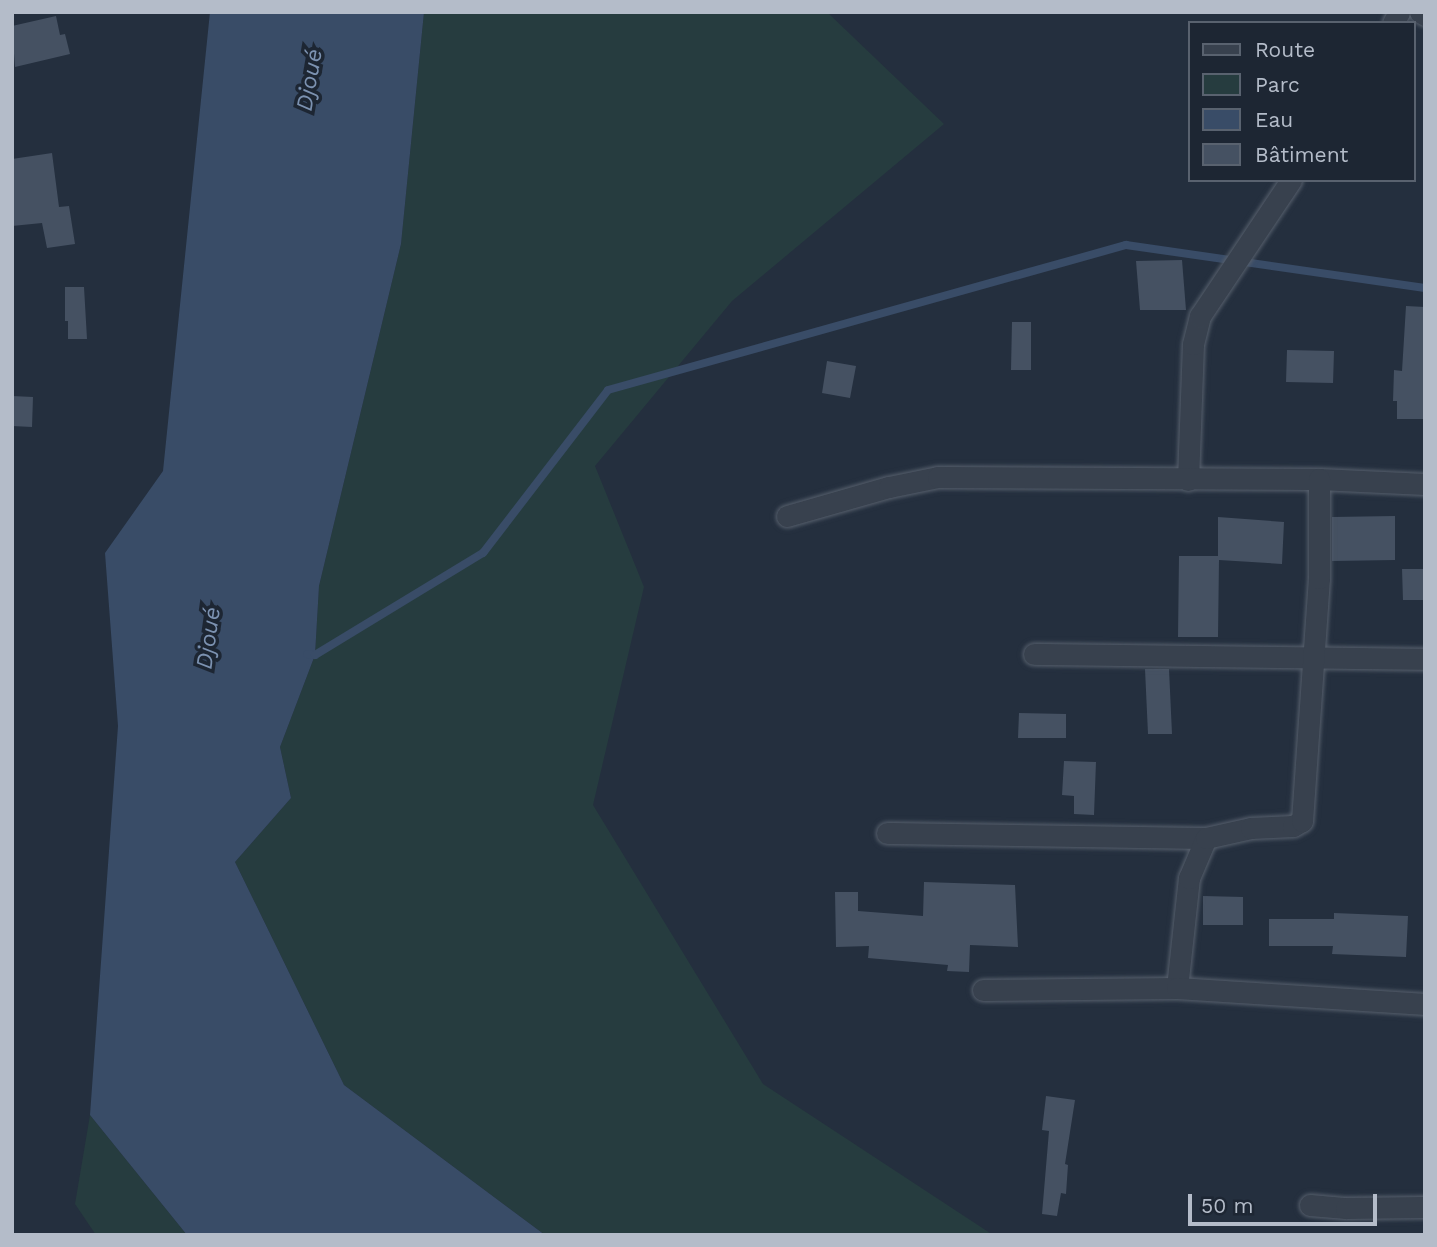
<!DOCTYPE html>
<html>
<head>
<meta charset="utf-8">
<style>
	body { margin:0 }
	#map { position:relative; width:1437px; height:1247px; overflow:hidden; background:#242f3e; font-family:"Work Sans",sans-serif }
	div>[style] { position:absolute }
	.green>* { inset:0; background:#263c3f }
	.water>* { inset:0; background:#394c67 }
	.stream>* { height:8px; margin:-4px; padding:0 4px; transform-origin:4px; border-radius:4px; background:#394c67 }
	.building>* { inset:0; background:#455162 }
	.roads { filter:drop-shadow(0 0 2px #565f6c) drop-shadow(0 0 2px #565f6c) }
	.street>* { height:21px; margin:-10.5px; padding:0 10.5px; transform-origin:10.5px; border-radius:10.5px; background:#38414e }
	span { translate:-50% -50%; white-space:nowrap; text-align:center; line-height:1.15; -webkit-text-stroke:7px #1d2633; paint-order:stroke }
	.water-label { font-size:23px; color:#7c92b1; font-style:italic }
	.frame { position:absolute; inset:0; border:14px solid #b4bcc9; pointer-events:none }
	.legend { position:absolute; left:1188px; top:21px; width:228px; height:161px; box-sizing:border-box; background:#1d2633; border:2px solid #59626f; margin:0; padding:9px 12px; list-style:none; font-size:21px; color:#b4bcc9 }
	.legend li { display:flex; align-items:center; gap:14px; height:35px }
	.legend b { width:35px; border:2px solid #59626f }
	.scale { position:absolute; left:1188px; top:1194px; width:189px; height:32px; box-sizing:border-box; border:4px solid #b4bcc9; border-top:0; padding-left:9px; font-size:21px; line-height:24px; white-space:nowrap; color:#b4bcc9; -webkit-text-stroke:5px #1d2633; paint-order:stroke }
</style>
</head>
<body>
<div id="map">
	<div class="green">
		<i style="clip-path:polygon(424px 12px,827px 12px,944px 124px,732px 301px,595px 466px,644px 587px,593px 805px,763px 1084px,993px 1235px,545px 1235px,344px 1085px,235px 862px,291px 798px,280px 747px,315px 655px,319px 586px,401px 244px)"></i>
		<i style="clip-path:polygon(90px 1115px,187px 1235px,96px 1235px,75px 1204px)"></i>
	</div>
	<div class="water">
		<i style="clip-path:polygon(210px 12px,424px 12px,401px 244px,319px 586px,315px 655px,280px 747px,291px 798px,235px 862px,344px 1085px,545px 1235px,187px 1235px,90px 1115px,118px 726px,105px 553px,163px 471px)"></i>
	</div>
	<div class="stream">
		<i style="left:307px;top:654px;width:8px;rotate:7deg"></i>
		<i style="left:315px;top:655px;width:197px;rotate:-31.3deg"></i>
		<i style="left:483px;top:553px;width:205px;rotate:-52.5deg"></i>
		<i style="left:608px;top:390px;width:538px;rotate:-15.64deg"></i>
		<i style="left:1126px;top:245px;width:302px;rotate:8.2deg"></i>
	</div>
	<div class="building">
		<i style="clip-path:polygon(56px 16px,60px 35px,65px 34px,70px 54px,15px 67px,12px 26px)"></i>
		<i style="clip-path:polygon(52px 153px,59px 207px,69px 206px,75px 244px,47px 248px,42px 223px,12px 226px,12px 159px)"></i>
		<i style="clip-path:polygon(1182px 260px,1186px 310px,1140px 310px,1136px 261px)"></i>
		<i style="clip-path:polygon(65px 287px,84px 287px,87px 339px,68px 339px,68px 321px,65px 321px)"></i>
		<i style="clip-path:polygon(1406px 306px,1425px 307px,1425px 419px,1397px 419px,1397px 401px,1393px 401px,1394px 370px,1402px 371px)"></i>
		<i style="clip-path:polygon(1012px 322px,1031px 322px,1031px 370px,1011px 370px)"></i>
		<i style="clip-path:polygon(1287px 350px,1334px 351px,1333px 383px,1286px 382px)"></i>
		<i style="clip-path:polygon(827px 361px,856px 366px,850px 398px,822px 393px)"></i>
		<i style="clip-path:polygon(12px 396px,33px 397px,32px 427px,12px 426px)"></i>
		<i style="clip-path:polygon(1395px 516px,1395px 560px,1332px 561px,1332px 517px)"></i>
		<i style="clip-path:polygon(1218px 517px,1284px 522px,1282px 564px,1219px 560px,1218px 637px,1178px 637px,1179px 556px,1218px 556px)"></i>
		<i style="clip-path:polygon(1402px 569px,1425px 569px,1425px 600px,1403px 600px)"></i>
		<i style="clip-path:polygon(1145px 669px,1169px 669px,1172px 734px,1148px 734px)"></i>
		<i style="clip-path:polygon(1019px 713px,1066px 714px,1066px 738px,1018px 738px)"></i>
		<i style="clip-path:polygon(1064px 761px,1096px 762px,1094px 815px,1074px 814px,1074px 796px,1062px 795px)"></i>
		<i style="clip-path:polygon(924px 882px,1015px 885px,1018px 947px,970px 945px,969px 972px,947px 971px,948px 965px,868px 958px,869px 946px,836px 947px,835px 892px,858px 892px,858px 911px,923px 916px)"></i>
		<i style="clip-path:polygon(1203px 896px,1243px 897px,1243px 925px,1203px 925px)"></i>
		<i style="clip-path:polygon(1334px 913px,1408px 916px,1406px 957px,1332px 954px,1333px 946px,1269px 946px,1269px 919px,1334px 919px)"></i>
		<i style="clip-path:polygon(1046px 1096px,1075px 1100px,1065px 1164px,1068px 1165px,1066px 1194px,1061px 1193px,1057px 1216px,1042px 1214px,1049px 1131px,1042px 1130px)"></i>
	</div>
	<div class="roads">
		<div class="street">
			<i style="left:1420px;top:12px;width:6px;rotate:31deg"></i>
			<i style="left:1393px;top:23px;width:13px;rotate:-61deg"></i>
			<i style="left:1188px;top:480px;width:136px;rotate:-87.9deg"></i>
			<i style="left:1193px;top:344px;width:29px;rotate:-76deg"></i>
			<i style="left:1200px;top:316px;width:164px;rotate:-56.2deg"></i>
			<i style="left:787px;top:516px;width:106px;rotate:-15.9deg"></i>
			<i style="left:889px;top:487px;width:50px;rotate:-11.5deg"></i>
			<i style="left:938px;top:477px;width:381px;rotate:0.3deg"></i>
			<i style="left:1319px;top:479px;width:106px;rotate:2.7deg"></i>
			<i style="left:1034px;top:654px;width:391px;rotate:0.7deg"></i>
			<i style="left:887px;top:833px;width:319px;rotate:0.9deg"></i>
			<i style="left:1177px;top:988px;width:111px;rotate:-83.8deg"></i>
			<i style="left:1189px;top:878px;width:43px;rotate:-67deg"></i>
			<i style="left:1206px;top:838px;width:46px;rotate:-12.5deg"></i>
			<i style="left:1251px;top:828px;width:42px;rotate:-2.7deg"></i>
			<i style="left:1293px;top:826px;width:10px;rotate:-29deg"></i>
			<i style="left:1302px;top:821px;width:244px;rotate:-86deg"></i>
			<i style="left:1319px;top:578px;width:99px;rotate:-90deg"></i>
			<i style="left:983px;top:990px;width:194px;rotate:-0.6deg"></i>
			<i style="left:1177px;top:988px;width:249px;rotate:3.7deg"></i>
			<i style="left:1310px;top:1205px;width:36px;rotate:5deg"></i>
			<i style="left:1346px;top:1208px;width:79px;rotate:-0.7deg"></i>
		</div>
	</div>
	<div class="water-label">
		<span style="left:310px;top:80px;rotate:-80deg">Djoué</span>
		<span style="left:209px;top:638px;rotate:-82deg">Djoué</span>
	</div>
	<div class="frame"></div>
	<ul class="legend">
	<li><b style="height:9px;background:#38414e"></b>Route</li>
	<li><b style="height:19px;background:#263c3f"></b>Parc</li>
	<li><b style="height:19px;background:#394c67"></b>Eau</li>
	<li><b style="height:19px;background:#455162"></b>Bâtiment</li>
	</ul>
	<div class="scale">50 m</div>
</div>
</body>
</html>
